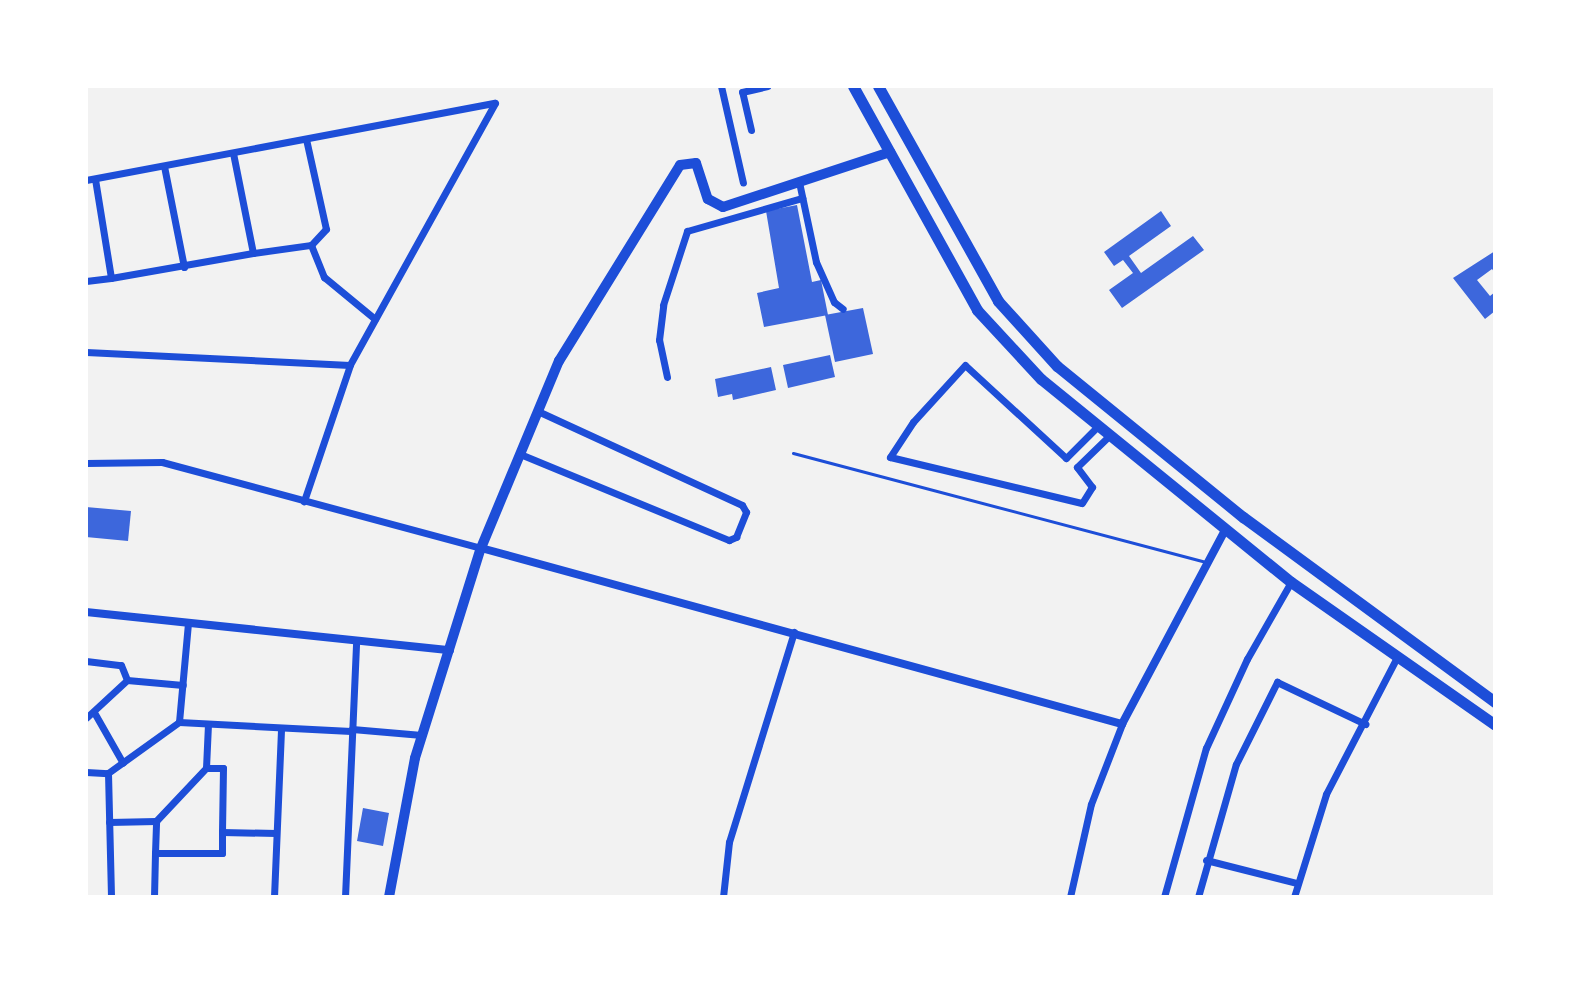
<!DOCTYPE html>
<html>
<head>
<meta charset="utf-8">
<style>
	body { margin:0 }
	#map { position:relative; width:1581px; height:983px; overflow:hidden; background:#f2f2f2; font-family:"Nunito Sans",sans-serif }
	div>[style] { position:absolute }
	.building>* { inset:0; background:#3d67dc }
	.service>* { height:3px; margin:-1.5px; padding:0 1.5px; transform-origin:1.5px; border-radius:1.5px; background:#1d4ed8 }
	.minor>* { height:7px; margin:-3.5px; padding:0 3.5px; transform-origin:3.5px; border-radius:3.5px; background:#1d4ed8 }
	.tertiary>* { height:8px; margin:-4px; padding:0 4px; transform-origin:4px; border-radius:4px; background:#1d4ed8 }
	.secondary>* { height:10px; margin:-5px; padding:0 5px; transform-origin:5px; border-radius:5px; background:#1d4ed8 }
	.primary>* { height:11px; margin:-5.5px; padding:0 5.5px; transform-origin:5.5px; border-radius:5.5px; background:#1d4ed8 }
	span { translate:-50% -50%; white-space:nowrap; text-align:center; line-height:1.15; -webkit-text-stroke:8px #fff; paint-order:stroke }
	.frame { position:absolute; inset:0; border:88px solid #fff; pointer-events:none }
</style>
</head>
<body>
<div id="map">
	<div class="building">
		<i style="clip-path:polygon(797px 205px,812px 282px,821px 280px,828px 315px,764px 327px,757px 293px,779px 288px,766px 211px)"></i>
		<i style="clip-path:polygon(1161px 211px,1171px 226px,1129px 256px,1141px 273px,1193px 236px,1204px 250px,1122px 308px,1109px 290px,1133px 273px,1123px 260px,1114px 266px,1104px 252px)"></i>
		<i style="clip-path:polygon(1495px 251px,1495px 273px,1492px 269px,1477px 280px,1490px 296px,1495px 292px,1495px 311px,1485px 319px,1453px 278px)"></i>
		<i style="clip-path:polygon(863px 308px,873px 354px,835px 362px,825px 315px)"></i>
		<i style="clip-path:polygon(830px 355px,835px 377px,788px 388px,783px 365px)"></i>
		<i style="clip-path:polygon(771px 367px,776px 390px,733px 400px,732px 394px,718px 397px,715px 379px)"></i>
		<i style="clip-path:polygon(86px 507px,131px 511px,128px 541px,86px 537px)"></i>
		<i style="clip-path:polygon(363px 808px,389px 813px,383px 846px,357px 841px)"></i>
	</div>
	<div class="service">
		<i style="left:793px;top:453px;width:426px;rotate:14.8deg"></i>
	</div>
	<div class="minor">
		<i style="left:721px;top:86px;width:99px;rotate:77.2deg"></i>
		<i style="left:751px;top:130px;width:39px;rotate:-103deg"></i>
		<i style="left:742px;top:92px;width:26px;rotate:-13deg"></i>
		<i style="left:306px;top:139px;width:92px;rotate:77.5deg"></i>
		<i style="left:326px;top:229px;width:22px;rotate:133deg"></i>
		<i style="left:233px;top:153px;width:102px;rotate:78.7deg"></i>
		<i style="left:253px;top:253px;width:59px;rotate:-7.9deg"></i>
		<i style="left:311px;top:245px;width:35px;rotate:68deg"></i>
		<i style="left:324px;top:277px;width:66px;rotate:39.5deg"></i>
		<i style="left:164px;top:166px;width:103px;rotate:78.8deg"></i>
		<i style="left:95px;top:179px;width:100px;rotate:80.8deg"></i>
		<i style="left:111px;top:278px;width:144px;rotate:-10deg"></i>
		<i style="left:86px;top:180px;width:416px;rotate:-10.7deg"></i>
		<i style="left:495px;top:103px;width:299px;rotate:119deg"></i>
		<i style="left:350px;top:365px;width:144px;rotate:108.7deg"></i>
		<i style="left:799px;top:182px;width:82px;rotate:78deg"></i>
		<i style="left:816px;top:262px;width:44px;rotate:65.8deg"></i>
		<i style="left:834px;top:302px;width:11px;rotate:38deg"></i>
		<i style="left:86px;top:281px;width:25px;rotate:-7deg"></i>
		<i style="left:86px;top:352px;width:264px;rotate:2.8deg"></i>
		<i style="left:667px;top:377px;width:38px;rotate:-102deg"></i>
		<i style="left:659px;top:340px;width:35px;rotate:-83deg"></i>
		<i style="left:663px;top:305px;width:78px;rotate:-72deg"></i>
		<i style="left:687px;top:231px;width:120px;rotate:-16deg"></i>
		<i style="left:1097px;top:427px;width:44px;rotate:135deg"></i>
		<i style="left:1066px;top:458px;width:137px;rotate:-137.4deg"></i>
		<i style="left:965px;top:365px;width:77px;rotate:132.4deg"></i>
		<i style="left:913px;top:422px;width:42px;rotate:123.3deg"></i>
		<i style="left:890px;top:457px;width:197px;rotate:13.5deg"></i>
		<i style="left:1082px;top:503px;width:19px;rotate:-58deg"></i>
		<i style="left:1092px;top:487px;width:25px;rotate:-127deg"></i>
		<i style="left:1077px;top:467px;width:43px;rotate:-44.1deg"></i>
		<i style="left:520px;top:454px;width:226px;rotate:22.4deg"></i>
		<i style="left:729px;top:540px;width:8px;rotate:-23deg"></i>
		<i style="left:736px;top:537px;width:27px;rotate:-68deg"></i>
		<i style="left:746px;top:512px;width:8px;rotate:-120deg"></i>
		<i style="left:742px;top:505px;width:225px;rotate:-155.3deg"></i>
		<i style="left:86px;top:463px;width:76px;rotate:-0.8deg"></i>
		<i style="left:162px;top:462px;width:330px;rotate:15.1deg"></i>
		<i style="left:86px;top:661px;width:35px;rotate:7deg"></i>
		<i style="left:121px;top:665px;width:16px;rotate:68deg"></i>
		<i style="left:127px;top:680px;width:56px;rotate:5.1deg"></i>
		<i style="left:95px;top:714px;width:56px;rotate:60.3deg"></i>
		<i style="left:86px;top:718px;width:56px;rotate:-42.8deg"></i>
		<i style="left:179px;top:722px;width:172px;rotate:3deg"></i>
		<i style="left:179px;top:722px;width:99px;rotate:-84.8deg"></i>
		<i style="left:352px;top:729px;width:70px;rotate:4.9deg"></i>
		<i style="left:206px;top:768px;width:17px"></i>
		<i style="left:223px;top:768px;width:64px;rotate:90.9deg"></i>
		<i style="left:86px;top:772px;width:22px;rotate:3deg"></i>
		<i style="left:108px;top:773px;width:87px;rotate:-35.7deg"></i>
		<i style="left:108px;top:773px;width:124px;rotate:88.6deg"></i>
		<i style="left:109px;top:822px;width:47px;rotate:-1.2deg"></i>
		<i style="left:156px;top:821px;width:73px;rotate:-46.7deg"></i>
		<i style="left:206px;top:768px;width:44px;rotate:-87.4deg"></i>
		<i style="left:155px;top:853px;width:32px;rotate:-88deg"></i>
		<i style="left:1206px;top:860px;width:94px;rotate:14.2deg"></i>
		<i style="left:154px;top:897px;width:44px;rotate:-88.7deg"></i>
		<i style="left:155px;top:853px;width:67px"></i>
		<i style="left:222px;top:853px;width:21px;rotate:-90deg"></i>
		<i style="left:222px;top:832px;width:54px;rotate:1.1deg"></i>
		<i style="left:274px;top:897px;width:168px;rotate:-87.6deg"></i>
		<i style="left:345px;top:897px;width:256px;rotate:-87.5deg"></i>
		<i style="left:723px;top:897px;width:55px;rotate:-83.8deg"></i>
		<i style="left:729px;top:842px;width:220px;rotate:-72.8deg"></i>
		<i style="left:1070px;top:897px;width:95px;rotate:-77.3deg"></i>
		<i style="left:1091px;top:804px;width:86px;rotate:-68.8deg"></i>
		<i style="left:1164px;top:897px;width:155px;rotate:-74.3deg"></i>
		<i style="left:1206px;top:748px;width:98px;rotate:-65.3deg"></i>
		<i style="left:1247px;top:659px;width:89px;rotate:-60.3deg"></i>
		<i style="left:1198px;top:897px;width:138px;rotate:-74.1deg"></i>
		<i style="left:1236px;top:764px;width:92px;rotate:-63.4deg"></i>
		<i style="left:1277px;top:682px;width:98px;rotate:25.5deg"></i>
		<i style="left:1294px;top:897px;width:108px;rotate:-72.7deg"></i>
		<i style="left:1326px;top:794px;width:154px;rotate:-62.6deg"></i>
	</div>
	<div class="tertiary">
		<i style="left:481px;top:548px;width:665px;rotate:15.35deg"></i>
		<i style="left:1122px;top:724px;width:220px;rotate:-62deg"></i>
		<i style="left:86px;top:612px;width:366px;rotate:6deg"></i>
	</div>
	<div class="secondary">
		<i style="left:389px;top:897px;width:141px;rotate:-79.4deg"></i>
		<i style="left:415px;top:758px;width:220px;rotate:-72.6deg"></i>
		<i style="left:481px;top:548px;width:203px;rotate:-67.4deg"></i>
		<i style="left:559px;top:361px;width:230px;rotate:-58.3deg"></i>
		<i style="left:680px;top:165px;width:16px;rotate:-7deg"></i>
		<i style="left:696px;top:163px;width:38px;rotate:72deg"></i>
		<i style="left:708px;top:199px;width:17px;rotate:28deg"></i>
		<i style="left:723px;top:207px;width:176px;rotate:-18.2deg"></i>
	</div>
	<div class="primary">
		<i style="left:853px;top:86px;width:256px;rotate:61deg"></i>
		<i style="left:977px;top:310px;width:94px;rotate:47.2deg"></i>
		<i style="left:1041px;top:379px;width:322px;rotate:39.1deg"></i>
		<i style="left:1291px;top:582px;width:249px;rotate:35deg"></i>
		<i style="left:878px;top:86px;width:246px;rotate:60.8deg"></i>
		<i style="left:998px;top:301px;width:88px;rotate:47.8deg"></i>
		<i style="left:1057px;top:366px;width:240px;rotate:39.1deg"></i>
		<i style="left:1243px;top:517px;width:313px;rotate:36.3deg"></i>
	</div>
	<div class="frame"></div>
</div>
</body>
</html>
